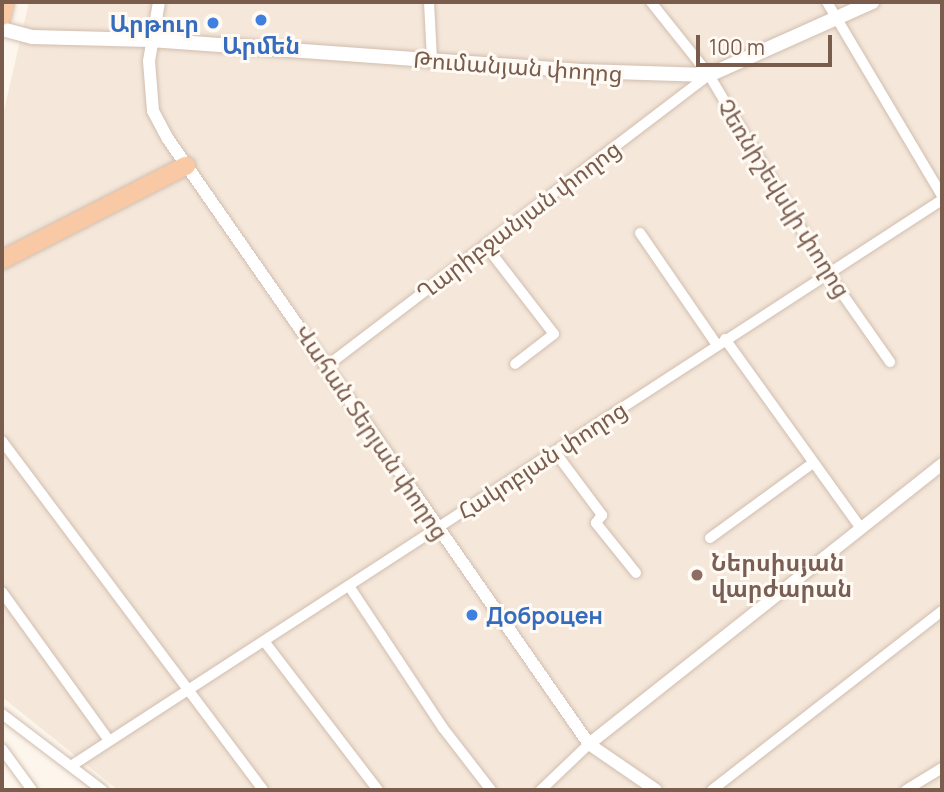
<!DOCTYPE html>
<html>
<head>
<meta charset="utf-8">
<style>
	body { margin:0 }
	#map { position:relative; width:944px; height:792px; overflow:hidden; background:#fdf6ec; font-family:Manrope,"Noto Sans Armenian",sans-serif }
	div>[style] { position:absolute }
	.residential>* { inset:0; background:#f5e8da }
	.roads { filter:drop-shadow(0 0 2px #d1beb0) drop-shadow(0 0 2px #d1beb0) }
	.minor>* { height:10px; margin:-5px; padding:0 5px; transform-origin:5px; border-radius:5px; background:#fff }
	.tertiary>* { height:12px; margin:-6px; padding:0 6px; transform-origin:6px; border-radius:6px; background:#fff }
	.secondary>* { height:14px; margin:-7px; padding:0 7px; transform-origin:7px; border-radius:7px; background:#fff }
	.trunk>* { height:18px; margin:-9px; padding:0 9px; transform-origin:9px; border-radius:9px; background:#f9c8a4 }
	.dots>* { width:19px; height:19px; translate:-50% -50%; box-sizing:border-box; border:4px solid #fffaf3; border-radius:50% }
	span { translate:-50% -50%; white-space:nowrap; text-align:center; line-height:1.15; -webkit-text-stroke:6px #fffaf3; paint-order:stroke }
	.shop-label { font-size:23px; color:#366cbe; font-weight:700 }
	.right { translate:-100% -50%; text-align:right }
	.left { translate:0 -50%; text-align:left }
	.street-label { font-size:23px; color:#7a5c4d }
	.education-label { font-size:23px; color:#785e54; font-weight:700 }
	.frame { position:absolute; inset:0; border:4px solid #7a5c4d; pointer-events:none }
	.scale { position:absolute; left:696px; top:35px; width:136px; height:32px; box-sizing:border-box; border:4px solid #7a5c4d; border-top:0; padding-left:9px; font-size:21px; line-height:24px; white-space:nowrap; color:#7a5c4d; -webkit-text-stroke:5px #fffaf3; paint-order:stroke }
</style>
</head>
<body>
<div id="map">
	<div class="residential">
		<i style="clip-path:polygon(29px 2px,942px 2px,942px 790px,118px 790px,2px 697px,2px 119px)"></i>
	</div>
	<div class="roads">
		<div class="minor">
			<i style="left:429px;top:2px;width:58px;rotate:87deg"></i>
			<i style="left:651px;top:2px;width:93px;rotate:51.5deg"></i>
			<i style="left:709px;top:75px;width:230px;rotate:59.1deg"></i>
			<i style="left:827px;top:272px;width:110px;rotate:55deg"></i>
			<i style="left:827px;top:2px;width:226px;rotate:59.3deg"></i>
			<i style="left:640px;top:233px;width:136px;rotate:55.5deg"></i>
			<i style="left:486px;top:246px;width:111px;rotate:52.3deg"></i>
			<i style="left:554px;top:334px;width:49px;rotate:142.4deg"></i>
			<i style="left:725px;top:339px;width:233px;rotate:54.3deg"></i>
			<i style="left:328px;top:365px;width:479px;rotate:-37.3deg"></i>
			<i style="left:2px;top:441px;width:436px;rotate:53.2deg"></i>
			<i style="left:555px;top:452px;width:79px;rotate:53.3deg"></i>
			<i style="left:602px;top:515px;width:10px;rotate:127deg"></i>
			<i style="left:596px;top:523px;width:64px;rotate:51.3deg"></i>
			<i style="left:710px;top:538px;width:127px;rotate:-36.1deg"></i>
			<i style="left:349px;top:586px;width:170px;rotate:56.5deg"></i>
			<i style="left:443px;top:728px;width:78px;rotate:52.3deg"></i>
			<i style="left:2px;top:592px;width:181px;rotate:54.2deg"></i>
			<i style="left:264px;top:641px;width:188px;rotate:52.6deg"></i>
			<i style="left:2px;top:714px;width:126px;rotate:37.2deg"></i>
			<i style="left:2px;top:749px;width:51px;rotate:53.8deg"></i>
			<i style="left:71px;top:766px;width:1039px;rotate:-33.02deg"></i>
			<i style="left:541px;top:790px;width:66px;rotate:-43.8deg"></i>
			<i style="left:712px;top:790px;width:291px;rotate:-37.9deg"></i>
			<i style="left:906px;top:790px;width:42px;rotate:-31.4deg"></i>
		</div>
		<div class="tertiary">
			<i style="left:159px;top:2px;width:60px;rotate:99.6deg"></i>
			<i style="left:149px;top:61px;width:50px;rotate:85.4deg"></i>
			<i style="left:153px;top:111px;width:32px;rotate:62deg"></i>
			<i style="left:168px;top:139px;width:737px;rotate:55.17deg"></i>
			<i style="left:589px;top:744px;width:81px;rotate:34.5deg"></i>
			<i style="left:589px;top:744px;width:451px;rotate:-38.4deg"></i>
		</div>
		<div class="secondary">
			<i style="left:2px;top:29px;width:31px;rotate:15deg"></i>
			<i style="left:32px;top:37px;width:118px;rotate:1.5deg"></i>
			<i style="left:150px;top:40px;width:432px;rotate:4.1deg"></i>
			<i style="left:581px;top:71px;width:128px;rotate:1.8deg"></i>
			<i style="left:709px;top:75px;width:179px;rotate:-24.1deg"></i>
		</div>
		<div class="trunk">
			<i style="left:2px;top:16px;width:14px;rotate:-78deg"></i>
			<i style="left:2px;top:260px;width:207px;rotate:-27.1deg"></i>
		</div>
	</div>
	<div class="dots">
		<i style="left:261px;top:20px;background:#3f7fe0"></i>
		<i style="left:213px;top:23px;background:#3f7fe0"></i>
		<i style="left:697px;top:575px;background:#8d6e63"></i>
		<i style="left:472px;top:615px;background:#3f7fe0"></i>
	</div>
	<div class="shop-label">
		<span class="right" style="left:199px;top:23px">Արթուր</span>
		<span style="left:261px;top:45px">Արմեն</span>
		<span class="left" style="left:486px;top:615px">Доброцен</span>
	</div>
	<div class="street-label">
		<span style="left:518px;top:66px;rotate:4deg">Թումանյան փողոց</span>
		<span style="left:784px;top:198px;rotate:58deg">Չեռնիշեվսկի փողոց</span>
		<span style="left:518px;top:220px;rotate:-37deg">Ղարիբջանյան փողոց</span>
		<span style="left:372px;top:432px;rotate:56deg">Վահան Տերյան փողոց</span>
		<span style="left:542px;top:460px;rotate:-33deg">Հակոբյան փողոց</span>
	</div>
	<div class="education-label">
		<span class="left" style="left:711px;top:575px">Ներսիսյան<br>վարժարան</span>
	</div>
	<div class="frame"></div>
	<div class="scale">100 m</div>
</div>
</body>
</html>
